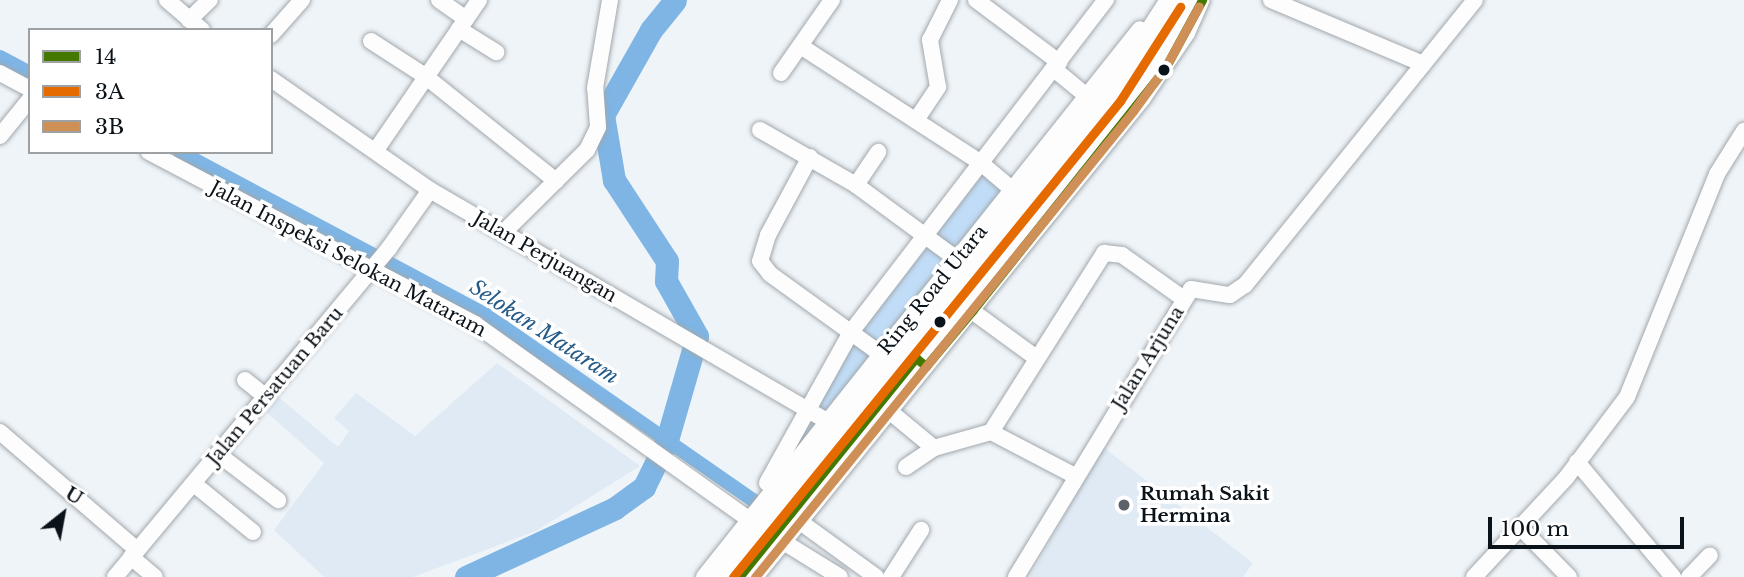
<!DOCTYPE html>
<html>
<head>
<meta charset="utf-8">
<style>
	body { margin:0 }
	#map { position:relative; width:1744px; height:577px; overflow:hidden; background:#eff4f8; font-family:"Libre Baskerville",serif }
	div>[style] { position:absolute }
	.built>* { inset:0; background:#dfeaf5 }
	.green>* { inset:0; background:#c0dcf6 }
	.canal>* { height:14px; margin:-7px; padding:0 7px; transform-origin:7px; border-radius:7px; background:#7eb5e4 }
	.river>* { height:23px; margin:-11.5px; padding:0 11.5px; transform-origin:11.5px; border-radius:11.5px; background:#7eb5e4 }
	.roads { filter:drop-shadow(0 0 2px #a1a8ad) drop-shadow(0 0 2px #a1a8ad) }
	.minor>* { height:16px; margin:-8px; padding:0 8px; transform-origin:8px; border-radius:8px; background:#fdfdfe }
	.highway>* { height:21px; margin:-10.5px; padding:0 10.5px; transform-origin:10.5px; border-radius:10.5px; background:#fdfdfe }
	.bus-1>* { height:9px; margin:-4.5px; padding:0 4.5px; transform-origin:4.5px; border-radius:4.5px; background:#447800 }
	.bus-2>* { height:9px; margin:-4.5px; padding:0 4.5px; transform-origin:4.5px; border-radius:4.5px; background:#e56a00 }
	.bus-3>* { height:9px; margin:-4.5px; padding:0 4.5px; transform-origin:4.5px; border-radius:4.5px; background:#ce9057 }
	.dots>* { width:19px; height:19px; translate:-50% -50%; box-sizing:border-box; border:4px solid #fff; border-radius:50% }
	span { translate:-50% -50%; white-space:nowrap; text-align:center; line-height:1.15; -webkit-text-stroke:7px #fff; paint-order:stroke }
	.street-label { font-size:19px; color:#0b131a }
	.poi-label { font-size:19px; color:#0b131a; font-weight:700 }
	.left { translate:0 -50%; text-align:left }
	.water-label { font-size:21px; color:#245a87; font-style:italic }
	.legend { position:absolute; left:28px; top:28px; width:245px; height:126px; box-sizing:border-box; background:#fff; border:2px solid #9da1a3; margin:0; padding:9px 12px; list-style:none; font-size:21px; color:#0b131a }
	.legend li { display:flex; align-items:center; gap:14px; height:35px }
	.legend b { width:35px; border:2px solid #9da1a3 }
	.north { position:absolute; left:28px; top:479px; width:70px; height:70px; -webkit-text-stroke:5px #fff; paint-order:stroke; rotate:31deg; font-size:19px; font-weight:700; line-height:28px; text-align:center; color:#0b131a }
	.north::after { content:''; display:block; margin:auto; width:24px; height:32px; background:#0b131a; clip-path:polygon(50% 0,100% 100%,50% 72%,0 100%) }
	.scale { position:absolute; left:1488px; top:517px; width:196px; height:32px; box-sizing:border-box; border:4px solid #0b131a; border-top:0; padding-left:9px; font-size:21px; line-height:24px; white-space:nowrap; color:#0b131a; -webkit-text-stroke:5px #fff; paint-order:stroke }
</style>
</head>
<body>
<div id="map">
	<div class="built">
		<i style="clip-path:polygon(497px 363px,640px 466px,536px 531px,413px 577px,324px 577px,274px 530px,324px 463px,264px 410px,276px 395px,338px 447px,349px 431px,334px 418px,356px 393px,415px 436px)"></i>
		<i style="clip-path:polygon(1103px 447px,1253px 563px,1243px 577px,1030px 577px)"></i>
	</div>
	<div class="green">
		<i style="clip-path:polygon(981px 163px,1014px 191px,766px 485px,805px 408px)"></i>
	</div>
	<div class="canal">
		<i style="left:0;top:57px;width:34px;rotate:28deg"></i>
		<i style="left:180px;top:152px;width:349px;rotate:28deg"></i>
		<i style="left:488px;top:316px;width:342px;rotate:34.8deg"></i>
	</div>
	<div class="river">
		<i style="left:466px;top:577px;width:164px;rotate:-24.8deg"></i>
		<i style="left:615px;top:508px;width:36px;rotate:-36deg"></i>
		<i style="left:644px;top:487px;width:52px;rotate:-63.9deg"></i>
		<i style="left:667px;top:440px;width:108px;rotate:-73.9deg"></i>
		<i style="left:697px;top:336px;width:63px;rotate:-119.4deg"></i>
		<i style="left:666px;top:281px;width:20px;rotate:-87deg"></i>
		<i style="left:667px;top:261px;width:97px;rotate:-123.2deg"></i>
		<i style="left:614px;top:180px;width:66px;rotate:-99.6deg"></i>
		<i style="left:603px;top:115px;width:98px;rotate:-60.5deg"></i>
		<i style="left:651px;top:30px;width:38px;rotate:-51deg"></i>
	</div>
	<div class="roads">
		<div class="minor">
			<i style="left:167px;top:0;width:46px;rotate:40.6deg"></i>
			<i style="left:439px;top:0;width:33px;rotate:35deg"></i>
			<i style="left:976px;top:0;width:104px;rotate:36.8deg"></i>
			<i style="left:1271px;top:0;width:165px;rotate:22.8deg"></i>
			<i style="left:189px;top:20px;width:29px;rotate:-44deg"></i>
			<i style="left:459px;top:29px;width:44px;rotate:31.9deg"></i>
			<i style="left:271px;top:35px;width:47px;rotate:-48.5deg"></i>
			<i style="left:371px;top:41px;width:64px;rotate:32.9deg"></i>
			<i style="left:425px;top:76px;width:168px;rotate:38.7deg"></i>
			<i style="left:802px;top:47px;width:213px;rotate:32.9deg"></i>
			<i style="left:981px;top:163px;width:43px;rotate:40.3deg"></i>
			<i style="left:1054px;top:69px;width:45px;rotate:39.6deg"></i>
			<i style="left:0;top:73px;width:34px;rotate:28deg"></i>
			<i style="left:781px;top:73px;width:89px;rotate:-55.1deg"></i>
			<i style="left:271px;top:79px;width:194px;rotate:34.9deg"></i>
			<i style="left:430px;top:190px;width:459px;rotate:30.2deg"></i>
			<i style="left:916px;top:120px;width:40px;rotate:-56deg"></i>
			<i style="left:938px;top:87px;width:48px;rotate:-99.7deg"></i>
			<i style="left:930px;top:40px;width:45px;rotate:-63.4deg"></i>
			<i style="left:760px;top:130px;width:111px;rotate:29.8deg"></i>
			<i style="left:856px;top:185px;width:127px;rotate:36.3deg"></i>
			<i style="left:0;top:136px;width:48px;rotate:-51deg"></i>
			<i style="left:376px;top:150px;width:182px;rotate:-55.5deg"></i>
			<i style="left:149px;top:152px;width:369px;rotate:27.8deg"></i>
			<i style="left:475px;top:324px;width:334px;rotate:35.5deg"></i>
			<i style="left:810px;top:157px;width:89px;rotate:118.3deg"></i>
			<i style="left:768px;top:235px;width:27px;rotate:107deg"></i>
			<i style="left:760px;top:261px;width:16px;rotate:52deg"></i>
			<i style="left:770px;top:274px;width:137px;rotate:35.8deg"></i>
			<i style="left:856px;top:185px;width:40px;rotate:-56deg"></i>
			<i style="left:503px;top:233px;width:118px;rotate:-44.7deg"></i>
			<i style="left:587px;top:150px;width:25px;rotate:-64deg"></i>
			<i style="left:598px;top:127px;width:39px;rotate:-94deg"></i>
			<i style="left:595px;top:88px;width:89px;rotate:-80.3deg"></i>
			<i style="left:972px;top:311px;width:78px;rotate:36.1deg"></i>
			<i style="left:245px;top:380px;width:27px;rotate:39deg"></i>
			<i style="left:888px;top:410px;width:60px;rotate:39.6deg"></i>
			<i style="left:934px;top:448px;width:59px;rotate:-15.7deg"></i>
			<i style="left:991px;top:432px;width:95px;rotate:27.6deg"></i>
			<i style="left:0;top:432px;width:181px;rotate:40.7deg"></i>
			<i style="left:991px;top:432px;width:212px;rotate:-57.7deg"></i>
			<i style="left:1104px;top:253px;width:18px;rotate:6deg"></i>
			<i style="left:1122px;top:255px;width:76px;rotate:35.4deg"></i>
			<i style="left:218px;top:454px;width:76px;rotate:37.5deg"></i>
			<i style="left:1577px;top:462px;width:150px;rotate:50.1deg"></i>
			<i style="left:906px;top:467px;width:34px;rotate:-34deg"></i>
			<i style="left:767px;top:483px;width:173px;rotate:-60.9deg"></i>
			<i style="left:851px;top:332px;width:419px;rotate:-52.5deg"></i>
			<i style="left:194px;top:484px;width:76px;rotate:39.1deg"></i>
			<i style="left:799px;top:521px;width:95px;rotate:36deg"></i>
			<i style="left:1520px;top:527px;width:70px;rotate:45.6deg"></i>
			<i style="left:782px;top:541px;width:68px;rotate:31.8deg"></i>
			<i style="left:131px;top:557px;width:31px;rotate:40deg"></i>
			<i style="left:115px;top:577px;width:428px;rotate:-50.2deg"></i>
			<i style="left:389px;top:248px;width:71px;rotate:-54.7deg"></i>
			<i style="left:704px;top:577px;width:700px;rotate:-51.49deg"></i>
			<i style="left:755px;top:577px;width:616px;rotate:-50.99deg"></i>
			<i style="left:1143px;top:98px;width:78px;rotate:-55.9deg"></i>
			<i style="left:1187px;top:33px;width:36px;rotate:-66deg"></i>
			<i style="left:891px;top:577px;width:56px;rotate:-57.4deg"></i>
			<i style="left:1016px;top:577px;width:337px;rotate:-58.7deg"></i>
			<i style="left:1191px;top:289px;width:39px;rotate:9deg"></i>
			<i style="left:1230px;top:295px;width:18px;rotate:-34deg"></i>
			<i style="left:1245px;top:285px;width:366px;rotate:-51.1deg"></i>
			<i style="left:1474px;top:577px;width:135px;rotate:-47.1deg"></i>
			<i style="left:1566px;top:478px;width:101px;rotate:-53deg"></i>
			<i style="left:1627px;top:397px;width:240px;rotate:-68deg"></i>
			<i style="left:1717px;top:174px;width:51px;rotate:-57.9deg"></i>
			<i style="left:1689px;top:577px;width:30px;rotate:-46deg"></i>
		</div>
		<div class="highway">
			<i style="left:717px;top:577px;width:623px;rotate:-50.92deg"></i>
			<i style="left:1110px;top:93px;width:111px;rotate:-57.2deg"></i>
			<i style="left:739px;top:577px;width:610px;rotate:-50.99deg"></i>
			<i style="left:1123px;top:103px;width:54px;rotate:-53.3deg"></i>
			<i style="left:1155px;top:60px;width:68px;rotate:-61.2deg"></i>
		</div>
	</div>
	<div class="bus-1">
		<i style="left:739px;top:577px;width:282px;rotate:-51.1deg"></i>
		<i style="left:916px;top:358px;width:13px;rotate:39deg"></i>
		<i style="left:926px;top:366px;width:72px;rotate:-50.1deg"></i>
		<i style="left:972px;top:311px;width:308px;rotate:-51.5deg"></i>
		<i style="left:1164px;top:70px;width:80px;rotate:-61.5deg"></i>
	</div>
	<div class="bus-2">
		<i style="left:733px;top:577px;width:613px;rotate:-50.89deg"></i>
		<i style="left:1120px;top:101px;width:112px;rotate:-57.4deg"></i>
	</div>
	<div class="bus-3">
		<i style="left:755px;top:577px;width:600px;rotate:-50.95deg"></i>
		<i style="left:1133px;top:111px;width:56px;rotate:-53.7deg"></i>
		<i style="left:1166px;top:66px;width:68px;rotate:-61.2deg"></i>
	</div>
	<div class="dots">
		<i style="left:1164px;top:70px;background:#0b131a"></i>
		<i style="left:940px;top:322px;background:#0b131a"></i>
		<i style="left:1124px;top:505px;background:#5b6268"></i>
	</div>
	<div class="street-label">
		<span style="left:545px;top:257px;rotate:30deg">Jalan Perjuangan</span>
		<span style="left:348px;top:259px;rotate:28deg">Jalan Inspeksi Selokan Mataram</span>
		<span style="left:933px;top:290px;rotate:-51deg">Ring Road Utara</span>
		<span style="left:1148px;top:358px;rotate:-58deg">Jalan Arjuna</span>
		<span style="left:275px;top:386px;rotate:-50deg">Jalan Persatuan Baru</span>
	</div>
	<div class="poi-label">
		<span class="left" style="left:1140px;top:505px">Rumah Sakit<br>Hermina</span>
	</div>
	<div class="water-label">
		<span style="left:544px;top:332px;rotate:33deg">Selokan Mataram</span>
	</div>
	<ul class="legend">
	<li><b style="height:9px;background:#447800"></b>14</li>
	<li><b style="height:9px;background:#e56a00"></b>3A</li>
	<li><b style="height:9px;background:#ce9057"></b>3B</li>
	</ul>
	<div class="north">U</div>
	<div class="scale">100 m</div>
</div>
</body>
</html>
